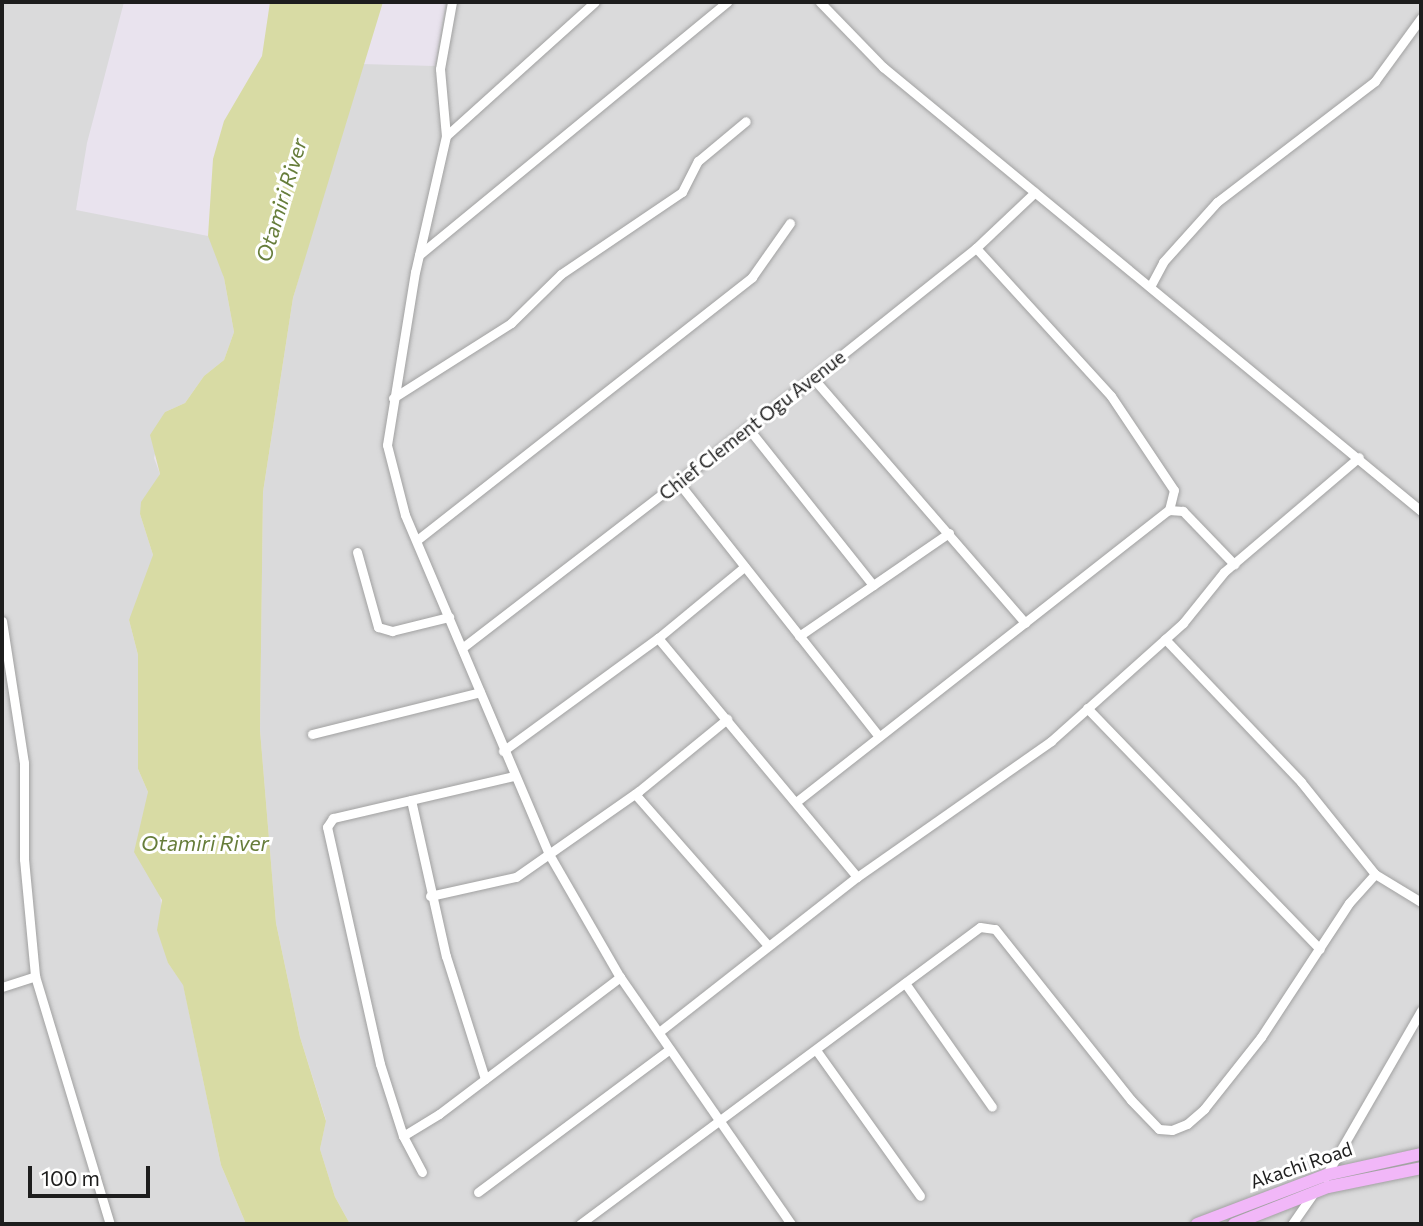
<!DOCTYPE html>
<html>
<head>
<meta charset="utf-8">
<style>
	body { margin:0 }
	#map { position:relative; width:1423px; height:1226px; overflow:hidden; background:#e9e3ee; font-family:Commissioner,sans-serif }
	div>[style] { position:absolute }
	.residential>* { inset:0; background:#dadadb }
	.water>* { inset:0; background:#d8dba4 }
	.roads { filter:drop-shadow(0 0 2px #a1a1a1) drop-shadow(0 0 2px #a1a1a1) }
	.minor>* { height:9px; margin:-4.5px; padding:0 4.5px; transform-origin:4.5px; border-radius:4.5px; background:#fff }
	.secondary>* { height:12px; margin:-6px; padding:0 6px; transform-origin:6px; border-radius:6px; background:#f1b7f8 }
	span { translate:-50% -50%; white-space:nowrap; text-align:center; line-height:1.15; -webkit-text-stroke:6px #fff; paint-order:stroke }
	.street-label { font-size:19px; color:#1d1d1d }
	.water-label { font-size:21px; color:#667d3a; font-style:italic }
	.frame { position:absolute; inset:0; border:4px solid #1d1d1d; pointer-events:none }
	.scale { position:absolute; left:28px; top:1166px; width:122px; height:32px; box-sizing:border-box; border:4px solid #1d1d1d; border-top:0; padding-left:9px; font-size:21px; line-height:24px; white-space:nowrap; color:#1d1d1d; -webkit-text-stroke:5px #fff; paint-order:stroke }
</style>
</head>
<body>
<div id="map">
	<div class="residential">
		<i style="clip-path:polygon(2px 2px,124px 2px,87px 143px,76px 210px,208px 236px,215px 244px,224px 278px,234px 332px,224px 360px,204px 376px,185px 403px,165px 412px,154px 458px,160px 474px,140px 514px,153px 555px,149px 589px,129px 620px,138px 655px,138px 769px,148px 792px,168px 963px,183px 984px,221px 1165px,246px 1224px,2px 1224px)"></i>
		<i style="clip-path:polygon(446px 2px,1421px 2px,1421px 1224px,350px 1224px,335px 1197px,320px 1149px,326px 1120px,300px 1037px,276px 923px,260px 730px,263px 492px,293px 298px,361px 64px,435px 66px)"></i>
	</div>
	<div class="water">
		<i style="clip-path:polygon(270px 2px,383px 2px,293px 298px,263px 492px,260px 730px,276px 923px,300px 1037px,326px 1121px,320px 1149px,335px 1197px,350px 1224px,246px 1224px,221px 1165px,183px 985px,168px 963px,157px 930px,162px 900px,134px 852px,148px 792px,138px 769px,138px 655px,129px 620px,153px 555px,140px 514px,141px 502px,160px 474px,150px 435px,165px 412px,185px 403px,204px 376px,224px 360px,234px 332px,224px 278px,208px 236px,213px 159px,224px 121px,262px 56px)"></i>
	</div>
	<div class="roads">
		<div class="minor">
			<i style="left:452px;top:2px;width:68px;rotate:100.2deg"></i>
			<i style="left:440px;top:69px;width:67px;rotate:84.9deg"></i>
			<i style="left:446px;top:136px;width:139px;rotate:102.8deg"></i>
			<i style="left:415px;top:272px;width:175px;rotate:99.2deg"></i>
			<i style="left:387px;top:445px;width:72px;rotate:75.6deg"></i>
			<i style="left:405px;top:515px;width:371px;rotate:67deg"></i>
			<i style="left:550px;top:856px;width:140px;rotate:60deg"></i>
			<i style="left:620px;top:977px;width:300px;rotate:55.3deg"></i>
			<i style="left:820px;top:2px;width:91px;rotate:45.9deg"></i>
			<i style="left:883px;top:67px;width:698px;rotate:39.53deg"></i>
			<i style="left:446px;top:136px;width:200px;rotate:-42deg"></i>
			<i style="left:976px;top:248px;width:200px;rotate:47.6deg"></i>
			<i style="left:1111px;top:396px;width:113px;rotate:56.2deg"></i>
			<i style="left:1174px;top:490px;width:21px;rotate:104deg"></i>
			<i style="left:419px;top:255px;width:399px;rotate:-39.4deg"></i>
			<i style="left:1151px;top:285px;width:26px;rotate:-62deg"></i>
			<i style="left:1163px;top:262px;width:81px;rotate:-48deg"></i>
			<i style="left:1217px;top:202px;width:199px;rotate:-37.4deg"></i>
			<i style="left:1375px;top:81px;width:78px;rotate:-53.9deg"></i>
			<i style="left:813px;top:378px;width:324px;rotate:49.1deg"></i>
			<i style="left:393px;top:398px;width:140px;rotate:-32.4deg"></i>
			<i style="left:511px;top:323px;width:70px;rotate:-44.4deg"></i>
			<i style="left:561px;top:274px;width:146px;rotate:-34.1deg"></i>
			<i style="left:682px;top:192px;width:35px;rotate:-63deg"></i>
			<i style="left:698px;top:161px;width:62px;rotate:-39.8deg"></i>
			<i style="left:748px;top:428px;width:201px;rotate:51.5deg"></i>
			<i style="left:678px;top:482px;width:321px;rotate:51.7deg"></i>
			<i style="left:417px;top:540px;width:426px;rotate:-38.1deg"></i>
			<i style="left:752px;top:277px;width:66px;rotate:-54.9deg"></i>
			<i style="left:357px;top:552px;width:78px;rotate:74.4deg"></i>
			<i style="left:378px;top:627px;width:15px;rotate:16deg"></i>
			<i style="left:392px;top:631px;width:59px;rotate:-13.8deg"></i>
			<i style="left:2px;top:621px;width:144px;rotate:81.2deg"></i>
			<i style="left:24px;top:763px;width:96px;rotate:90deg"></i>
			<i style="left:24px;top:859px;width:118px;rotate:84.6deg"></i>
			<i style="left:35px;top:976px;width:259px;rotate:73.2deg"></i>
			<i style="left:799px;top:636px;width:182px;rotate:-34.5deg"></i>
			<i style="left:658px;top:638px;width:311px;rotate:50.2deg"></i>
			<i style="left:1165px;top:639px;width:197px;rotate:46.4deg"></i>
			<i style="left:1301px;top:782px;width:118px;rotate:51.2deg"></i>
			<i style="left:1375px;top:874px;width:54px;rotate:31.3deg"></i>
			<i style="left:462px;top:648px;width:443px;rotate:-37.6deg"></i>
			<i style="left:813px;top:378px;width:208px;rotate:-38.6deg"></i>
			<i style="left:976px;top:248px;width:81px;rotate:-43.5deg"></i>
			<i style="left:1087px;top:708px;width:335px;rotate:46deg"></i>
			<i style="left:312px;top:734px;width:173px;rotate:-14deg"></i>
			<i style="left:503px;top:751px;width:192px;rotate:-36.1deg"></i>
			<i style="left:658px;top:638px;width:112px;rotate:-39.5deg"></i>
			<i style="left:635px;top:794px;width:200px;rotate:48.7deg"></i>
			<i style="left:411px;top:800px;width:160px;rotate:77.4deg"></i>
			<i style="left:446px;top:956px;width:129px;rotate:72.4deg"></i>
			<i style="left:796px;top:802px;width:474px;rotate:-38.1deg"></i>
			<i style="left:1169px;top:510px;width:14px;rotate:4deg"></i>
			<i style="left:1183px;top:511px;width:74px;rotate:46.1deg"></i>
			<i style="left:430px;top:896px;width:88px;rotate:-12.5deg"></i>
			<i style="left:516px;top:877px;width:150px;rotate:-35deg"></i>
			<i style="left:639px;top:791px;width:114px;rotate:-39.3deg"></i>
			<i style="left:905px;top:983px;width:151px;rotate:54.9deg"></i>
			<i style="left:2px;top:987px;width:35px;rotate:-18deg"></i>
			<i style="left:659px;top:1032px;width:251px;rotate:-38.1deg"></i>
			<i style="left:857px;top:877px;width:237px;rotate:-35deg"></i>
			<i style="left:1051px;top:741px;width:177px;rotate:-41.8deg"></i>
			<i style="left:1183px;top:623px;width:65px;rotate:-51.2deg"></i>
			<i style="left:1224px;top:572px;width:177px;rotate:-40.4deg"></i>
			<i style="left:816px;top:1050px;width:179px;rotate:54.5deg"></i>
			<i style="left:403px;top:1136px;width:42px;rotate:-31.4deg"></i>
			<i style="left:439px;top:1114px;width:227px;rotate:-37.1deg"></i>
			<i style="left:422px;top:1172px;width:41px;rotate:-117.8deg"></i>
			<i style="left:403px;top:1136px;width:76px;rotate:-107.7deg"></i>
			<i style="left:380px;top:1064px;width:243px;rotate:-102.6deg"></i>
			<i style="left:327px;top:827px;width:11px;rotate:-56deg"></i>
			<i style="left:333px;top:818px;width:186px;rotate:-13.1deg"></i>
			<i style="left:1325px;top:1177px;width:192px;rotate:-60deg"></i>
			<i style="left:478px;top:1192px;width:239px;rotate:-36.7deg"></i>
			<i style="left:580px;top:1224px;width:498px;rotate:-36.6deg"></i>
			<i style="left:980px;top:927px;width:15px;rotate:8deg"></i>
			<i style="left:995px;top:929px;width:218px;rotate:51.5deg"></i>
			<i style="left:1131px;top:1100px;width:40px;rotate:46deg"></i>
			<i style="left:1159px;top:1129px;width:13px;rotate:4deg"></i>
			<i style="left:1172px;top:1130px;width:16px;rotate:-22deg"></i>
			<i style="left:1187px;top:1124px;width:23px;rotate:-41deg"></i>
			<i style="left:1204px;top:1109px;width:92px;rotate:-51.6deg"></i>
			<i style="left:1261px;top:1037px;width:160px;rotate:-56.7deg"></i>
			<i style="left:1349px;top:903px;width:39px;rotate:-48deg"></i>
			<i style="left:1292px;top:1224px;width:40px;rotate:-55.1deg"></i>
		</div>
		<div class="secondary">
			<i style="left:1197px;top:1224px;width:138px;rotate:-20.8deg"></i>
			<i style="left:1326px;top:1175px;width:97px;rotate:-12.5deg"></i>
			<i style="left:1234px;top:1224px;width:101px;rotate:-21.5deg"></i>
			<i style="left:1328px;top:1187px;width:95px;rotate:-11.5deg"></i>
		</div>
	</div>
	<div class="street-label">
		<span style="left:752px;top:425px;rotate:-38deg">Chief Clement Ogu Avenue</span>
		<span style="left:1301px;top:1165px;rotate:-19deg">Akachi Road</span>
	</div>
	<div class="water-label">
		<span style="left:281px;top:200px;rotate:-73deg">Otamiri River</span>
		<span style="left:205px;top:843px">Otamiri River</span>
	</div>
	<div class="frame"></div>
	<div class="scale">100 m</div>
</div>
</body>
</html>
